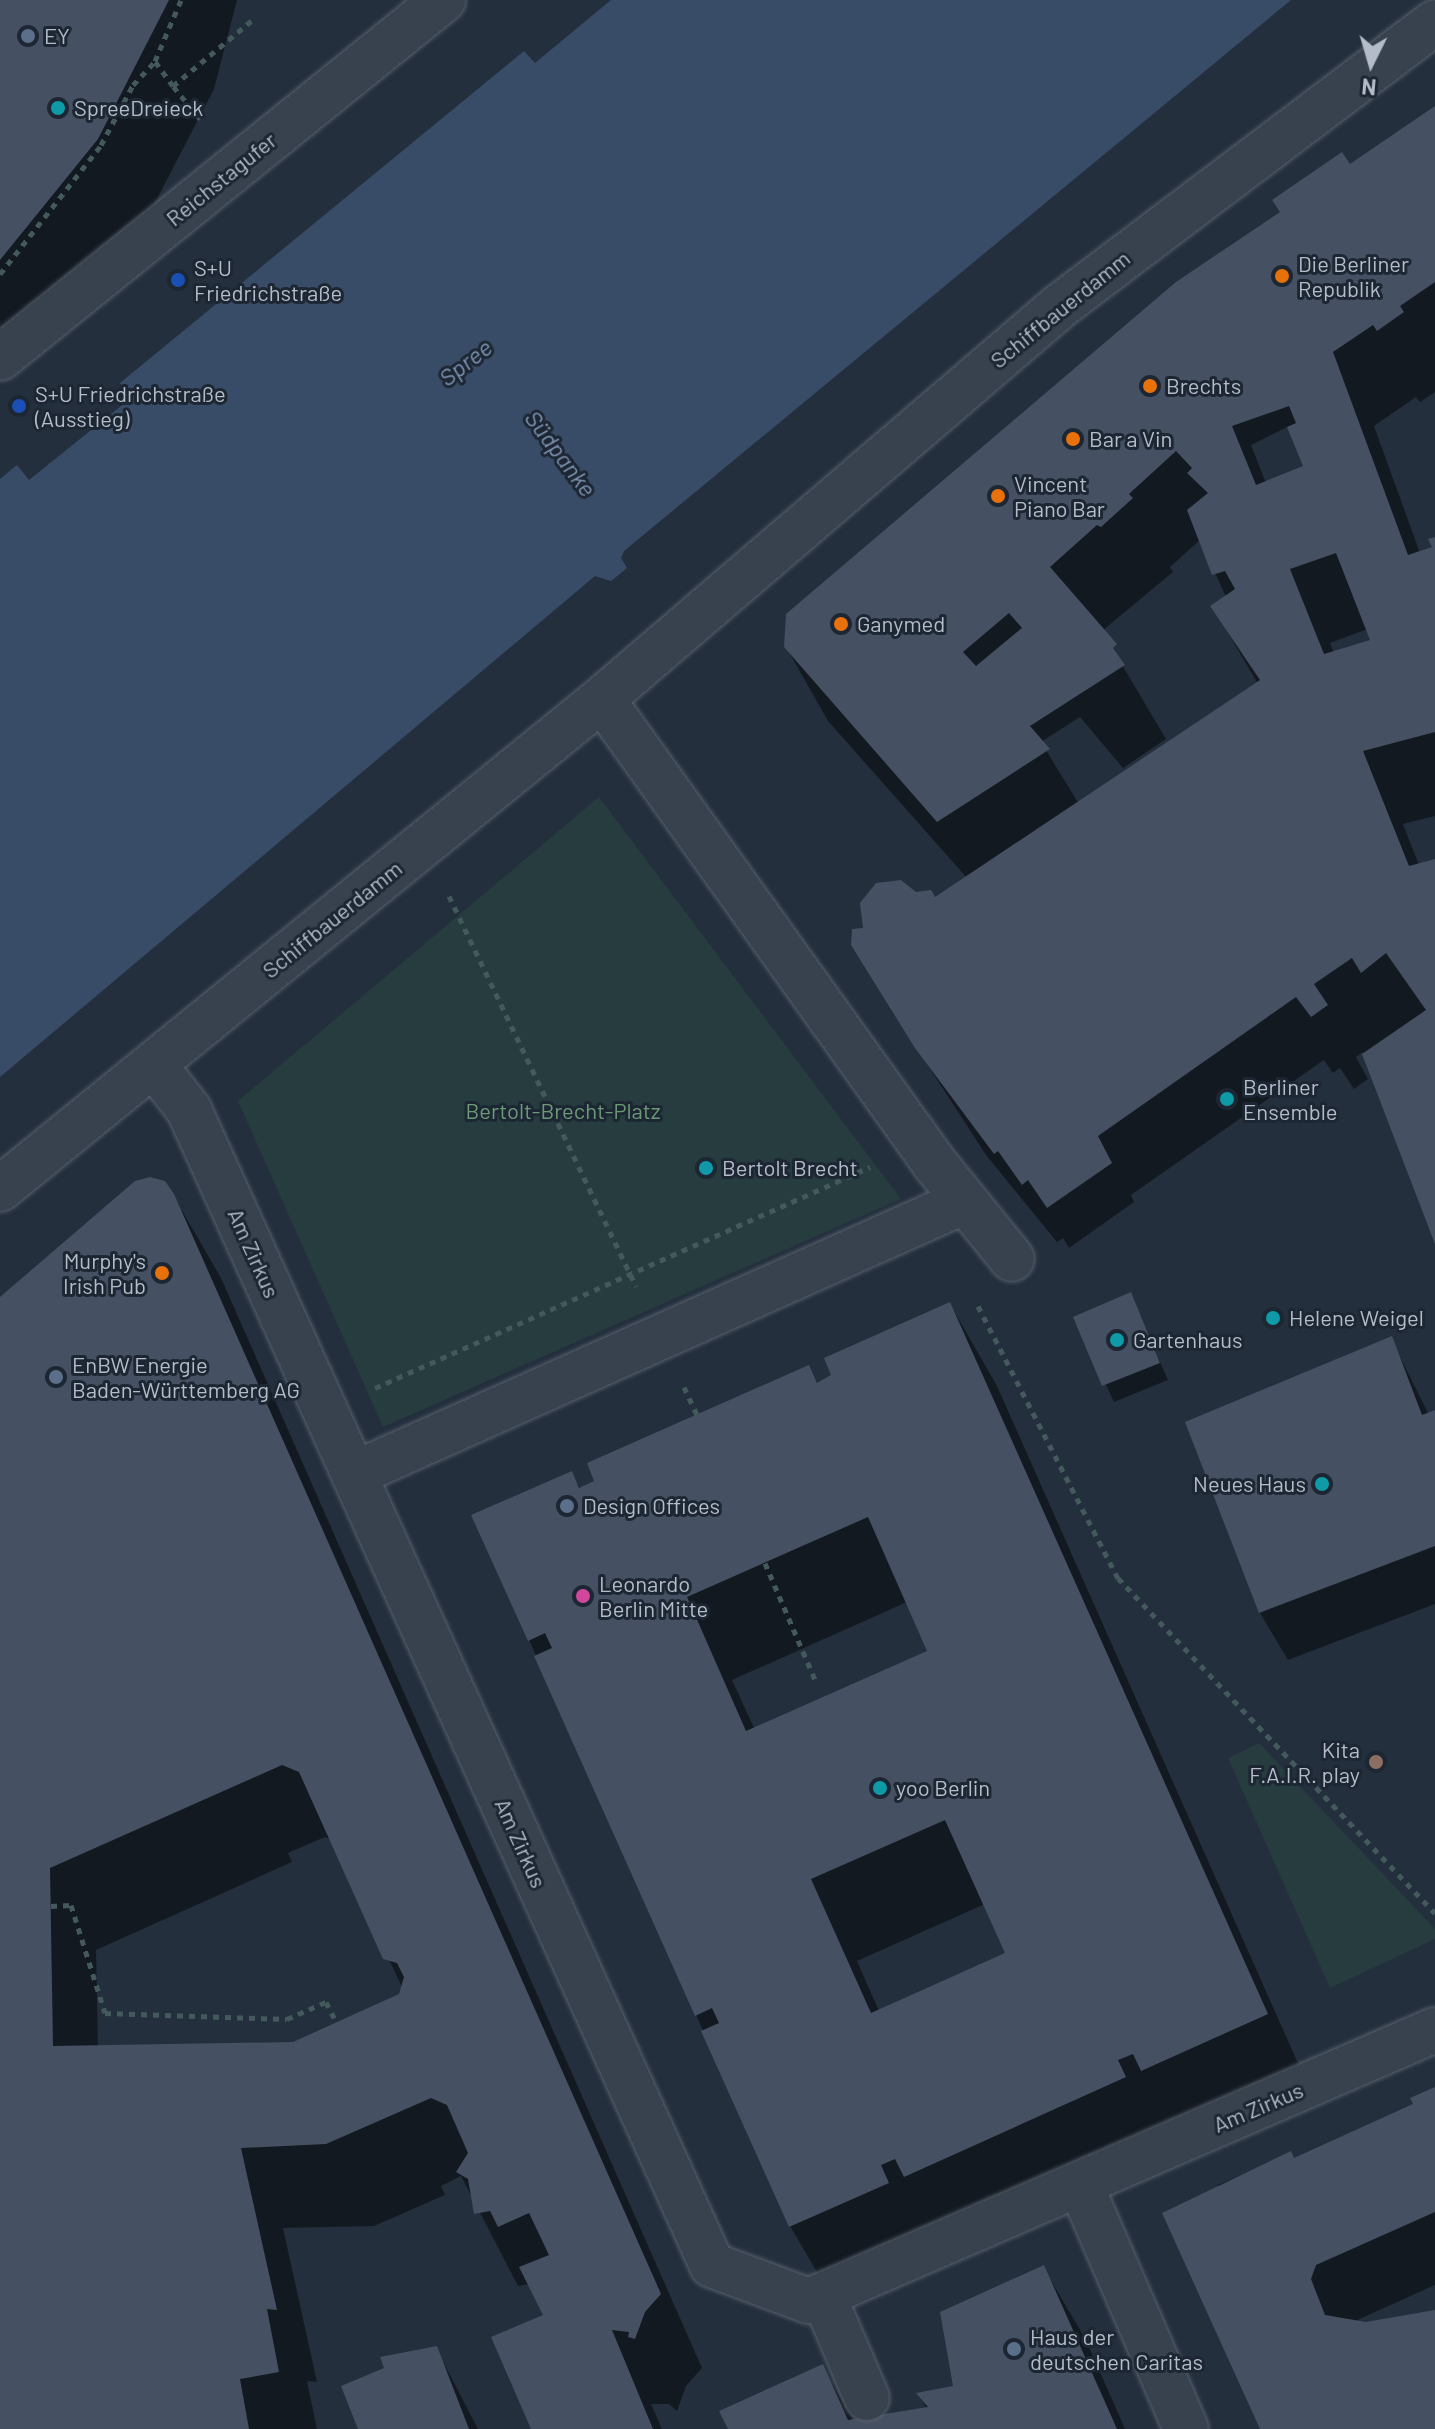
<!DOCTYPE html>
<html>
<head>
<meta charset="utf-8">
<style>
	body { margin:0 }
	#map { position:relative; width:1435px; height:2429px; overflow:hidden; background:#242f3e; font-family:Barlow,sans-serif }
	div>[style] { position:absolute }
	.green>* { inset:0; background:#263c3f }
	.water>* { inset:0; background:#394c67 }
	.shadow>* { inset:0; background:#0007 }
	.building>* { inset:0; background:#455162 }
	.path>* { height:5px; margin-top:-2.5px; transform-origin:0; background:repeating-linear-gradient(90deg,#44595c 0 6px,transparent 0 12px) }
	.roads { filter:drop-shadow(0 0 2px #565f6c) drop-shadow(0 0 2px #565f6c) }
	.minor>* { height:44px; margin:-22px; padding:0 22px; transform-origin:22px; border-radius:22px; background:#38414e }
	.dots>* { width:22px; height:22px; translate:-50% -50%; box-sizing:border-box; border:4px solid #1d2633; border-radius:50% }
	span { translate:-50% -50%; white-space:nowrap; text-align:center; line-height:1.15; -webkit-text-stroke:6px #1d2633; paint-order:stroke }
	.poi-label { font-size:22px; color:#b4bcc9 }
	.left { translate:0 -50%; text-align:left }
	.right { translate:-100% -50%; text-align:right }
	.street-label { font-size:22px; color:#b4bcc9 }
	.park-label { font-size:22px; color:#6b9a76 }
	.water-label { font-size:24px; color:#7c92b1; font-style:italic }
	.north { position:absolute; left:1331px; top:24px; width:80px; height:80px; -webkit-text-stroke:6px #1d2633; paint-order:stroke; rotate:185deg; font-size:22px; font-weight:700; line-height:32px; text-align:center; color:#b4bcc9 }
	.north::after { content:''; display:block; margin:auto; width:28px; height:36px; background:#b4bcc9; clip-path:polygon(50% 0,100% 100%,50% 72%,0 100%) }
</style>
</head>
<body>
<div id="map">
	<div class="green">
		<i style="clip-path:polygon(599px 797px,901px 1199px,383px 1427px,238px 1101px)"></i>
		<i style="clip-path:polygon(1259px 1743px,1435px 1929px,1435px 1939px,1330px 1988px,1228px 1758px)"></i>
	</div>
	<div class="water">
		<i style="clip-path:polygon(611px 0,1291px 0,624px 551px,621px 558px,627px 568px,611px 581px,595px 576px,0 1077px,0 479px,17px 465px,29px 480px,131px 398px,120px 383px,524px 51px,535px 63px)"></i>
	</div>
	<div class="shadow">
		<i style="clip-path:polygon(0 0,237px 0,214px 89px,145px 222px,0 376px)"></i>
		<i style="clip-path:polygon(evenodd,1435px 108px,1435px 392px,1420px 402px,1416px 397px,1374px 426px,1420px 553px,1434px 548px,1435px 539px,1435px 816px,1403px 824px,1419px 865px,1435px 861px,1435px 1241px,1363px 1052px,1356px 1057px,1368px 1079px,1354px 1089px,1340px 1068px,1333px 1073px,1324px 1060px,1131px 1195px,1134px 1202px,1069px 1248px,1063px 1238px,1057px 1242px,986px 1155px,888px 1004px,866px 930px,861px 910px,864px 898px,888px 881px,934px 900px,967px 878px,828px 721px,786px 647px,1349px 167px,1435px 108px,1289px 426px,1305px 468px,1266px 483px,1251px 445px,1289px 426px,1435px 108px,1200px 540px,1226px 597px,1213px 607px,1258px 684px,1079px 804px,1041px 742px,1080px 717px,1123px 768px,1166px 739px,1102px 631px,1173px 572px,1170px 567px,1200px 540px,1435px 108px,1368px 629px,1373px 641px,1334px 653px,1330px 643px,1368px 629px)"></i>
		<i style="clip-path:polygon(evenodd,173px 1195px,221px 1278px,702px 2368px,686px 2386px,677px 2411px,669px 2404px,651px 2404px,662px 2429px,533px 2429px,545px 2317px,529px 2284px,518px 2286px,461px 2176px,441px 2186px,445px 2195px,374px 2226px,283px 2228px,317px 2382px,307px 2381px,317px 2429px,0 2429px,0 1300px,173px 1195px,325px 1837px,332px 1840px,403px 1989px,401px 1995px,294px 2044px,98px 2047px,96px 1950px,292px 1862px,288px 1853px,325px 1837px)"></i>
		<i style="clip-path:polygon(1130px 1295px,1168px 1380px,1114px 1402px,1075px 1318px)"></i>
		<i style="clip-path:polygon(evenodd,950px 1304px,997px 1386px,1313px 2097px,838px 2308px,790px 2226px,529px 1640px,571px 1473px,581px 1490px,808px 1367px,818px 1384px,950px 1304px,907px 1602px,930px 1652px,755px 1730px,732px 1680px,907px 1602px,950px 1304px,985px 1904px,1007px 1954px,879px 2011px,857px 1961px,985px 1904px)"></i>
		<i style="clip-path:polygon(1391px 1339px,1429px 1415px,1435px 1412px,1435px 1604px,1288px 1660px,1260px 1613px,1187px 1423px)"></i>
		<i style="clip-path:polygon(1435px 2090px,1435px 2285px,1353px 2322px,1366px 2324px,1435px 2312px,1435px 2429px,1262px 2429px,1218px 2185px,1290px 2154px,1293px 2160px,1416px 2105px)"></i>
		<i style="clip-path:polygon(1043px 2267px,1086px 2340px,1125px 2429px,731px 2429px,822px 2367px,854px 2421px,927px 2409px,919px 2394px,956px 2388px)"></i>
		<i style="clip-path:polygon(436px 2348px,478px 2429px,360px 2429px)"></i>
	</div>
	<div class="building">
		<i style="clip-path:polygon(0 0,169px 0,98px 139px,0 260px)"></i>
		<i style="clip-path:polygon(evenodd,1435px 106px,1435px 282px,1400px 306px,1404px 312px,1377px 331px,1373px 325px,1333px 352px,1408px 555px,1432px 547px,1428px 539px,1435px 537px,1435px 732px,1363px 751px,1409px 866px,1435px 859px,1435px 1244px,1362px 1054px,1426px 1010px,1386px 953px,1361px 973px,1352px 958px,1314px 984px,1328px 1005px,1311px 1017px,1296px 997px,1098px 1136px,1112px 1163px,1047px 1208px,1028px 1180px,1022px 1185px,998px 1151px,994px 1154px,915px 1048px,851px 945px,852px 929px,863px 928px,860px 903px,876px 883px,901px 880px,916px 892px,931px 890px,935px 897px,1260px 680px,1210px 606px,1235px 589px,1225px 571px,1212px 575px,1187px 510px,1208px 493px,1187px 473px,1192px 468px,1176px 451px,1129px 494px,1133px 498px,1101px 527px,1097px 525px,1050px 567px,1117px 644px,1113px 648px,1125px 665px,1030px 726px,1050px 749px,937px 822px,784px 647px,786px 614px,1176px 282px,1280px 212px,1272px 200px,1342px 152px,1350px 164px,1435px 106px,1289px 406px,1296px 423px,1287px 427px,1303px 466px,1256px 485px,1232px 426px,1289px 406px,1435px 106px,1336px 553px,1370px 640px,1324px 654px,1290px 569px,1336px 553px,1435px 106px,1009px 613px,1022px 628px,976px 666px,963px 652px,1009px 613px)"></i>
		<i style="clip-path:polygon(evenodd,150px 1177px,165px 1181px,174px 1194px,661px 2294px,645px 2312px,635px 2339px,628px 2337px,629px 2332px,612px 2330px,653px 2429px,531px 2429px,491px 2337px,543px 2315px,519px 2267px,549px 2255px,529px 2213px,498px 2227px,490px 2211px,474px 2214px,468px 2179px,456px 2172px,468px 2153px,447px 2105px,431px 2098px,326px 2144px,241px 2148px,277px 2310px,267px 2309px,279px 2372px,240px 2379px,249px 2429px,0 2429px,0 1297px,135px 1181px,150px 1177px,282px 1765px,299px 1772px,383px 1959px,397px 1963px,404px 1977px,399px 1994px,293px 2042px,53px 2046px,50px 1868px,282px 1765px)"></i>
		<i style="clip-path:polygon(1131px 1292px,1160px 1363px,1102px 1386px,1073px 1317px)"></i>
		<i style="clip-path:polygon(evenodd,950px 1302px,1268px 2014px,1141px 2071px,1133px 2054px,1118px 2060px,1126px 2077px,904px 2177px,895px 2159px,881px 2165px,889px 2183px,789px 2227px,701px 2031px,719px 2023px,712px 2008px,695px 2016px,534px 1656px,552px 1648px,545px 1633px,528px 1641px,471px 1515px,572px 1471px,579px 1488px,594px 1481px,587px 1463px,809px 1365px,817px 1383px,831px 1375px,824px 1358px,950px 1302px,868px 1517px,927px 1651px,746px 1731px,687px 1597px,868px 1517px,950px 1302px,945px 1820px,1005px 1953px,871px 2013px,811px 1879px,945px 1820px)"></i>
		<i style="clip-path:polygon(1392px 1336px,1422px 1415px,1435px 1410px,1435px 1546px,1259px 1613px,1185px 1422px)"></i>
		<i style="clip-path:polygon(1435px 2087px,1435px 2212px,1316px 2265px,1311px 2279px,1325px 2315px,1366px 2322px,1435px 2310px,1435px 2429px,1260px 2429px,1162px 2213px,1291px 2151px,1294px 2158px,1413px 2104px,1410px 2098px)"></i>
		<i style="clip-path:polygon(1044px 2265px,1117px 2429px,728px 2429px,719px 2411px,823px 2364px,848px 2420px,928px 2407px,916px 2393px,953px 2386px,940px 2312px)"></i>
		<i style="clip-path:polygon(437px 2346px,469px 2429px,358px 2429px,341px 2386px,384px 2368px,380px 2357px)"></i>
	</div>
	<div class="path">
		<i style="left:173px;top:86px;width:31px;rotate:-126deg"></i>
		<i style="left:155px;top:61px;width:66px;rotate:-66.9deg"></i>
		<i style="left:200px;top:119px;width:43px;rotate:-129.3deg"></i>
		<i style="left:173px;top:86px;width:102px;rotate:-39.8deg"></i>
		<i style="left:0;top:274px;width:164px;rotate:-51.9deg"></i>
		<i style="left:101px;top:145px;width:68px;rotate:-61.9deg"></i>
		<i style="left:133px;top:85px;width:33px;rotate:-47deg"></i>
		<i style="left:449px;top:896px;width:433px;rotate:64.4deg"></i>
		<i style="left:978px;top:1306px;width:306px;rotate:62.8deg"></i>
		<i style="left:1118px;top:1578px;width:461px;rotate:46.6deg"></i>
		<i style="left:684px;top:1387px;width:31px;rotate:65deg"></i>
		<i style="left:375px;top:1388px;width:542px;rotate:-24.06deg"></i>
		<i style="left:765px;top:1563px;width:129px;rotate:66.8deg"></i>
		<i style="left:51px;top:1906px;width:20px;rotate:-3deg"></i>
		<i style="left:71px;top:1905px;width:113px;rotate:72.5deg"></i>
		<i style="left:105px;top:2013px;width:182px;rotate:1.9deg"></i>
		<i style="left:287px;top:2019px;width:43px;rotate:-23.6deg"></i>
		<i style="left:326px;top:2002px;width:22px;rotate:63deg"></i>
	</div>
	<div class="roads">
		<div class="minor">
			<i style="left:0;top:358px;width:570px;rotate:-38.94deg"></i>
			<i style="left:602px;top:699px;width:572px;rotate:54.39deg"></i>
			<i style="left:935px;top:1164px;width:122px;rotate:51deg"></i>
			<i style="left:154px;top:1065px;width:57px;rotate:52.1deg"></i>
			<i style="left:189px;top:1110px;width:1268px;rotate:65.64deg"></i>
			<i style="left:712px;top:2265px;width:103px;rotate:20.4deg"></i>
			<i style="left:809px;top:2301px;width:682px;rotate:-23.41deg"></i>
			<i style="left:0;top:1189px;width:776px;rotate:-39.14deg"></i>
			<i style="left:602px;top:699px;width:604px;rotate:-40.63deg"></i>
			<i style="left:1060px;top:306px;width:470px;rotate:-37.1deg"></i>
			<i style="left:354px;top:1474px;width:667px;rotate:-24.07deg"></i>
			<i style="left:1080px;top:2184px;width:267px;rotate:66.6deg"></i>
			<i style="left:823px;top:2295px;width:112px;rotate:66.9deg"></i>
		</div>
	</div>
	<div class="dots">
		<i style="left:28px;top:36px;background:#5c6f8a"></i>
		<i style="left:58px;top:108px;background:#0f9aa8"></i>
		<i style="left:1282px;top:276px;background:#e8710a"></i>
		<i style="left:178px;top:280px;background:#1a4fb4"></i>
		<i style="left:1150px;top:386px;background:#e8710a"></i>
		<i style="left:19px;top:406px;background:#1a4fb4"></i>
		<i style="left:1073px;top:439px;background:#e8710a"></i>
		<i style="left:998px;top:496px;background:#e8710a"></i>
		<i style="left:841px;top:624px;background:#e8710a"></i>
		<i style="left:1227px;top:1099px;background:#0f9aa8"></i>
		<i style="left:706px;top:1168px;background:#0f9aa8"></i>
		<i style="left:162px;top:1273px;background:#e8710a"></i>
		<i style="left:1273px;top:1318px;background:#0f9aa8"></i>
		<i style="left:1117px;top:1340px;background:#0f9aa8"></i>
		<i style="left:56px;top:1377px;background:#5c6f8a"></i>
		<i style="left:1322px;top:1484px;background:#0f9aa8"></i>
		<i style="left:567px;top:1506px;background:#5c6f8a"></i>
		<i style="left:583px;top:1596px;background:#d1479c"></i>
		<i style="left:1376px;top:1762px;background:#8d6e63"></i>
		<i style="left:880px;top:1788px;background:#0f9aa8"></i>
		<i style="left:1014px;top:2349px;background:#5c6f8a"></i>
	</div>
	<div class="poi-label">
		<span class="left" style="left:44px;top:36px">EY</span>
		<span class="left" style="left:74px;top:108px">SpreeDreieck</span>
		<span class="left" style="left:1298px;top:276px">Die Berliner<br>Republik</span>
		<span class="left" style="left:194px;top:280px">S+U<br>Friedrichstraße</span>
		<span class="left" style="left:1166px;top:386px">Brechts</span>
		<span class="left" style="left:35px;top:406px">S+U Friedrichstraße<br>(Ausstieg)</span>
		<span class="left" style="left:1089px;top:439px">Bar a Vin</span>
		<span class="left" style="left:1014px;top:496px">Vincent<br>Piano Bar</span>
		<span class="left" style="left:857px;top:624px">Ganymed</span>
		<span class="left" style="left:1243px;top:1099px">Berliner<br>Ensemble</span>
		<span class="left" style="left:722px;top:1168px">Bertolt Brecht</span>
		<span class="right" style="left:146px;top:1273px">Murphy's<br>Irish Pub</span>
		<span class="left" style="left:1289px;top:1318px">Helene Weigel</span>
		<span class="left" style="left:1133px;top:1340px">Gartenhaus</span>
		<span class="left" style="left:72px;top:1377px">EnBW Energie<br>Baden-Württemberg AG</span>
		<span class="right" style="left:1306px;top:1484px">Neues Haus</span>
		<span class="left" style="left:583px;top:1506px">Design Offices</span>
		<span class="left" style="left:599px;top:1596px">Leonardo<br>Berlin Mitte</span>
		<span class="right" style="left:1360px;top:1762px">Kita<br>F.A.I.R. play</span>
		<span class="left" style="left:896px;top:1788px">yoo Berlin</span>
		<span class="left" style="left:1030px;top:2349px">Haus der<br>deutschen Caritas</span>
	</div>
	<div class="street-label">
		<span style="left:221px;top:179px;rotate:-39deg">Reichstagufer</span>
		<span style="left:1060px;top:309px;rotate:-39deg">Schiffbauerdamm</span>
		<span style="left:332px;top:919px;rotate:-39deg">Schiffbauerdamm</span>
		<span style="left:254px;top:1253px;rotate:66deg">Am Zirkus</span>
		<span style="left:521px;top:1843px;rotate:66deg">Am Zirkus</span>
		<span style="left:1258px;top:2107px;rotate:-23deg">Am Zirkus</span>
	</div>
	<div class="park-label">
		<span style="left:563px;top:1111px">Bertolt-Brecht-Platz</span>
	</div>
	<div class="water-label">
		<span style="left:465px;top:362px;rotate:-38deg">Spree</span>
		<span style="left:561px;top:453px;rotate:53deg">Südpanke</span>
	</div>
	<div class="north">N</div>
</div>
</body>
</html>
